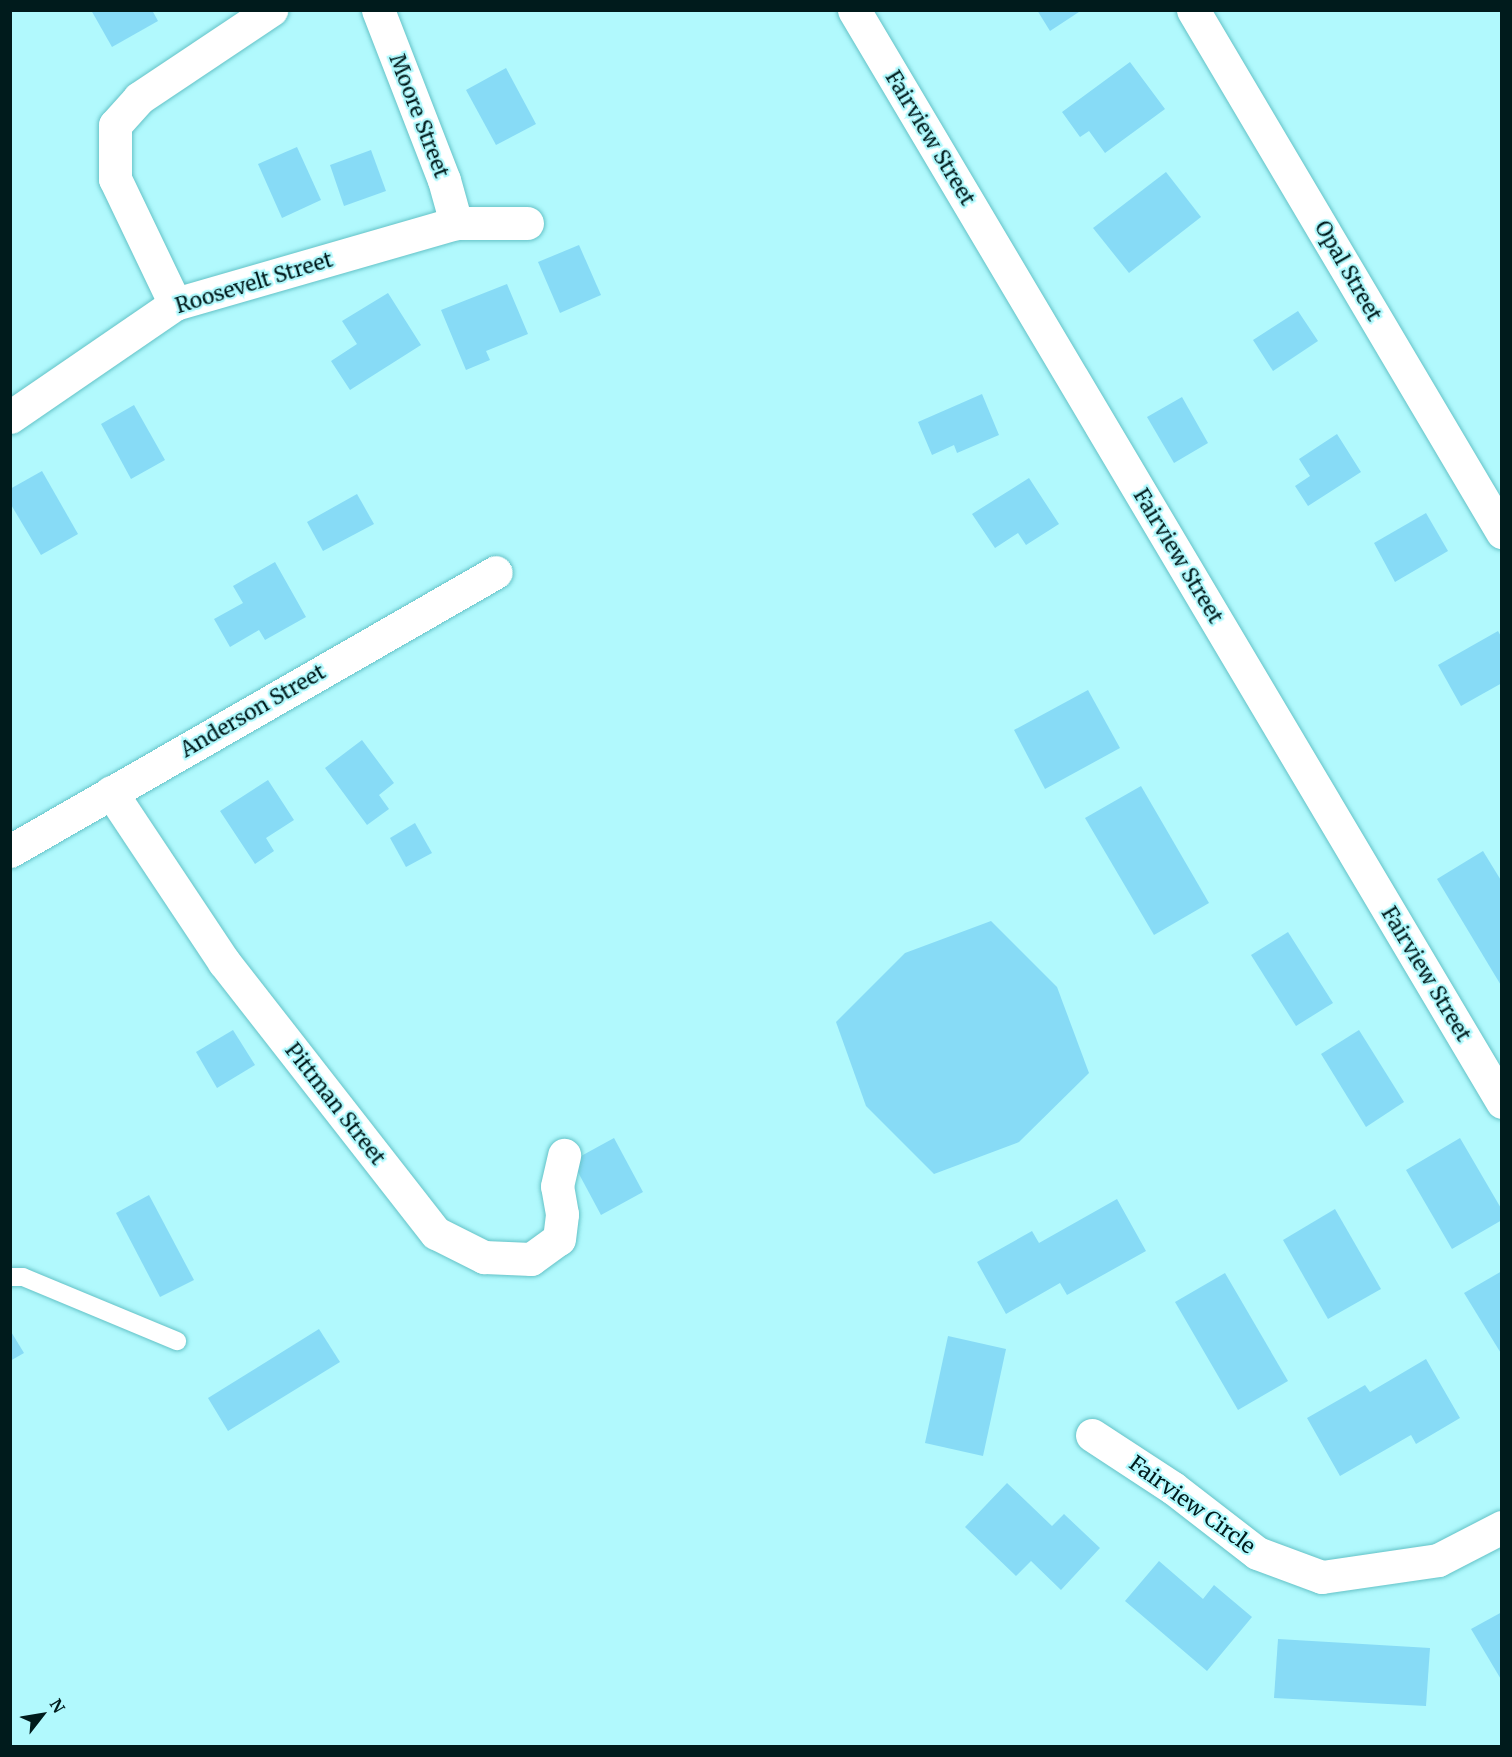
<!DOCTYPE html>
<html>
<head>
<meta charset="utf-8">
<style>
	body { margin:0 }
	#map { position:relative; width:1512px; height:1757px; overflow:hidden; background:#b1f9fd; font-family:Merriweather,serif }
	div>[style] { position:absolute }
	.building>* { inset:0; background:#87dbf6 }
	.roads { filter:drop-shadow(0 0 2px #64c2c7) drop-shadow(0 0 2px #64c2c7) }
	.service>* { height:18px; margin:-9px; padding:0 9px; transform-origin:9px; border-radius:9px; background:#fff }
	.minor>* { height:33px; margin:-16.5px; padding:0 16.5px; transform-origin:16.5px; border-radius:16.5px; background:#fff }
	span { translate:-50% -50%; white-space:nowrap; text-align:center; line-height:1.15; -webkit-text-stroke:4.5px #b1f9fd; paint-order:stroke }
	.street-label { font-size:21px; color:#001b1c }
	.frame { position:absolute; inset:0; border:12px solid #001b1c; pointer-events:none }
	.north { position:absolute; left:12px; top:1685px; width:60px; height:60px; -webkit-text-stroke:4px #b1f9fd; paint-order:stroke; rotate:59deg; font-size:16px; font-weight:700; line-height:24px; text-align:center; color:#001b1c }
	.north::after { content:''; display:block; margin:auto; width:21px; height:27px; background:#001b1c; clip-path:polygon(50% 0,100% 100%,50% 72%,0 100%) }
</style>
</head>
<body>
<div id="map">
	<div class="building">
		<i style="clip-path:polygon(91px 10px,152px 10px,158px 21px,112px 47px)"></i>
		<i style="clip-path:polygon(1037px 10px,1082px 10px,1050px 31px)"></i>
		<i style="clip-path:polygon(1130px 62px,1165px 109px,1105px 153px,1089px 131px,1080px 137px,1062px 112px)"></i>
		<i style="clip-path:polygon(506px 68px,536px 124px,496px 145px,466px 90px)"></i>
		<i style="clip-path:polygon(297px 147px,321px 200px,282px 218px,258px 164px)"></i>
		<i style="clip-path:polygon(371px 150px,386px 191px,344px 206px,330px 165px)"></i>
		<i style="clip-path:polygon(1166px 172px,1201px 217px,1129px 273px,1093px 228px)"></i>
		<i style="clip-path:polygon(579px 245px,601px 295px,560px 313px,538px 262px)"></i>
		<i style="clip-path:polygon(507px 284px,528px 334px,486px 351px,490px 360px,466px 370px,441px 310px)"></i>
		<i style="clip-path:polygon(388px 293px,421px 345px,350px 390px,331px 361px,357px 344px,342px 321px)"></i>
		<i style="clip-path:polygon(1298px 311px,1318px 341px,1273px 371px,1253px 340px)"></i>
		<i style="clip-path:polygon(982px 394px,999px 435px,957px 453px,954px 445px,932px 455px,918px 422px)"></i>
		<i style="clip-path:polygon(1182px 397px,1208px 443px,1174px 463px,1147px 417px)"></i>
		<i style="clip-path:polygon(134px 405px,165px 460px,131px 479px,101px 424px)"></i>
		<i style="clip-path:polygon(1337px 434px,1361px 472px,1308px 506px,1295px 486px,1310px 476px,1299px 459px)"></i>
		<i style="clip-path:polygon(42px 471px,78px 534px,41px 555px,10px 503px,10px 489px)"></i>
		<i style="clip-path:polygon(1029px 478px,1059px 524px,1026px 545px,1018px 533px,995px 548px,972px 514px)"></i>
		<i style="clip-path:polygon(357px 494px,374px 524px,323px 551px,307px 522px)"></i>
		<i style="clip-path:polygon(1426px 513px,1448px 551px,1395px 582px,1374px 543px)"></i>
		<i style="clip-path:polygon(275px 562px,306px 617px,265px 640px,259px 630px,230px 647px,214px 619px,243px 603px,233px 586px)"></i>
		<i style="clip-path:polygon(1498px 631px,1502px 638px,1502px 683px,1461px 706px,1438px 665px)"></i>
		<i style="clip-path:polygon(1088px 690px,1120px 748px,1045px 789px,1014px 730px)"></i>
		<i style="clip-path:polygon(362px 740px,394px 783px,379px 795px,389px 809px,367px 825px,325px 768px)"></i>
		<i style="clip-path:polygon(268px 780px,294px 820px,266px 838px,274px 851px,255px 864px,220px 811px)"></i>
		<i style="clip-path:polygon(1141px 786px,1209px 903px,1154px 935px,1085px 818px)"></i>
		<i style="clip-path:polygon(415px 823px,432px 853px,406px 867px,390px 838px)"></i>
		<i style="clip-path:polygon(1483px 851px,1502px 882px,1502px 987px,1437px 879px)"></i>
		<i style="clip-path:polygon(991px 921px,1057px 987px,1089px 1073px,1019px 1142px,934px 1174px,866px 1106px,836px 1022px,905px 953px)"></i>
		<i style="clip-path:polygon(1288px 932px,1333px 1003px,1296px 1026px,1251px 955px)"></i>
		<i style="clip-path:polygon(233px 1030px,255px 1065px,217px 1088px,196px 1052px)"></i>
		<i style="clip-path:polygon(1359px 1030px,1404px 1102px,1366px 1127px,1321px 1054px)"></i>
		<i style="clip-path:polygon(614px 1138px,643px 1192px,601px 1215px,572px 1161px)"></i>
		<i style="clip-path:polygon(1460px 1138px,1502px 1210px,1502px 1220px,1452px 1249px,1406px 1170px)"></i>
		<i style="clip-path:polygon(149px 1195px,194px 1280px,160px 1297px,116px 1213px)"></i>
		<i style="clip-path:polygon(1117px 1199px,1146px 1251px,1067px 1295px,1060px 1283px,1006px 1314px,977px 1262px,1032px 1231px,1039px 1243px)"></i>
		<i style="clip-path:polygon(1335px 1209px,1381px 1289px,1328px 1319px,1283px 1240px)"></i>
		<i style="clip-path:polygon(1502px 1271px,1502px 1355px,1464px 1293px)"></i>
		<i style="clip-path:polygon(1225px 1273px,1288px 1381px,1238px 1410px,1175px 1302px)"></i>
		<i style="clip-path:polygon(319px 1329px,340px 1362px,228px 1431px,208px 1398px)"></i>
		<i style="clip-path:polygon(10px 1330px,24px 1353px,10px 1361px)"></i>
		<i style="clip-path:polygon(948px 1336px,1006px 1349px,983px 1456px,925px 1443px)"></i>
		<i style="clip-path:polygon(1426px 1359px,1460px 1418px,1416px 1444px,1411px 1435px,1340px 1476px,1307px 1418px,1365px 1385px,1370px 1392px)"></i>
		<i style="clip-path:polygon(1007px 1483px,1052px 1526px,1064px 1514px,1100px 1548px,1061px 1590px,1031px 1561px,1016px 1576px,965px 1527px)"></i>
		<i style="clip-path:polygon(1159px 1561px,1203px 1599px,1214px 1585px,1252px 1617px,1207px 1671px,1125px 1601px)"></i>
		<i style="clip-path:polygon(1502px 1612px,1502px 1681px,1471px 1629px)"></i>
		<i style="clip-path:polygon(1278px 1639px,1430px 1648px,1426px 1706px,1274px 1698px)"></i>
	</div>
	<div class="roads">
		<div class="service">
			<i style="left:10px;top:1277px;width:13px"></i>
			<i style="left:23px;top:1277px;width:167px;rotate:22.6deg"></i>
		</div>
		<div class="minor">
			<i style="left:378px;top:10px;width:182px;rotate:68.8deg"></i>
			<i style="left:444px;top:180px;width:45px;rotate:74.4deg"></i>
			<i style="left:854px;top:10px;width:1270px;rotate:59.31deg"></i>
			<i style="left:1193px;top:10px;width:607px;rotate:59.38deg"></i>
			<i style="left:175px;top:304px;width:139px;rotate:-115.6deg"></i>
			<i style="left:115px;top:179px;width:54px;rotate:-90deg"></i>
			<i style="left:115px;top:125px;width:36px;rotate:-48deg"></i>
			<i style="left:139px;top:98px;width:159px;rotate:-33.7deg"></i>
			<i style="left:10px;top:417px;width:200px;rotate:-34.4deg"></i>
			<i style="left:175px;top:304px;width:292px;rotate:-16.1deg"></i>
			<i style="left:456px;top:223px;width:71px"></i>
			<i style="left:111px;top:792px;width:204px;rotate:56.4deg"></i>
			<i style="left:224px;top:962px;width:344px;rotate:52deg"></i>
			<i style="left:436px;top:1233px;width:54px;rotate:26.6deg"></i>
			<i style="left:484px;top:1257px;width:47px;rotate:2.4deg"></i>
			<i style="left:531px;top:1259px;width:34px;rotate:-36deg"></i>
			<i style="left:559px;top:1239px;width:25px;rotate:-83deg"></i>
			<i style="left:562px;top:1214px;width:28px;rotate:-100deg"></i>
			<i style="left:557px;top:1186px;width:32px;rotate:-77deg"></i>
			<i style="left:10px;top:851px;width:560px;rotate:-29.86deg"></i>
			<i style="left:1092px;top:1435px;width:97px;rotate:33.2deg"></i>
			<i style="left:1173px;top:1488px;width:106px;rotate:37.7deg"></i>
			<i style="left:1257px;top:1553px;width:69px;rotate:20.3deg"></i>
			<i style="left:1322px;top:1577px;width:117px;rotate:-8.3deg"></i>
			<i style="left:1438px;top:1560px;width:72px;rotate:-27.3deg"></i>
		</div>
	</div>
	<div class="street-label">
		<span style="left:419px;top:116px;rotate:69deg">Moore Street</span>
		<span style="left:930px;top:138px;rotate:59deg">Fairview Street</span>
		<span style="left:1348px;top:271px;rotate:60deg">Opal Street</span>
		<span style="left:254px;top:283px;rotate:-17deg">Roosevelt Street</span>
		<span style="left:1178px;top:556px;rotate:59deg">Fairview Street</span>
		<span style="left:253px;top:711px;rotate:-30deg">Anderson Street</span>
		<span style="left:1426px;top:974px;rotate:59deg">Fairview Street</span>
		<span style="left:335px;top:1104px;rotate:52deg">Pittman Street</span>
		<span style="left:1192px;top:1505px;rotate:36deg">Fairview Circle</span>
	</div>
	<div class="frame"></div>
	<div class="north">N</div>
</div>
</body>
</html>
